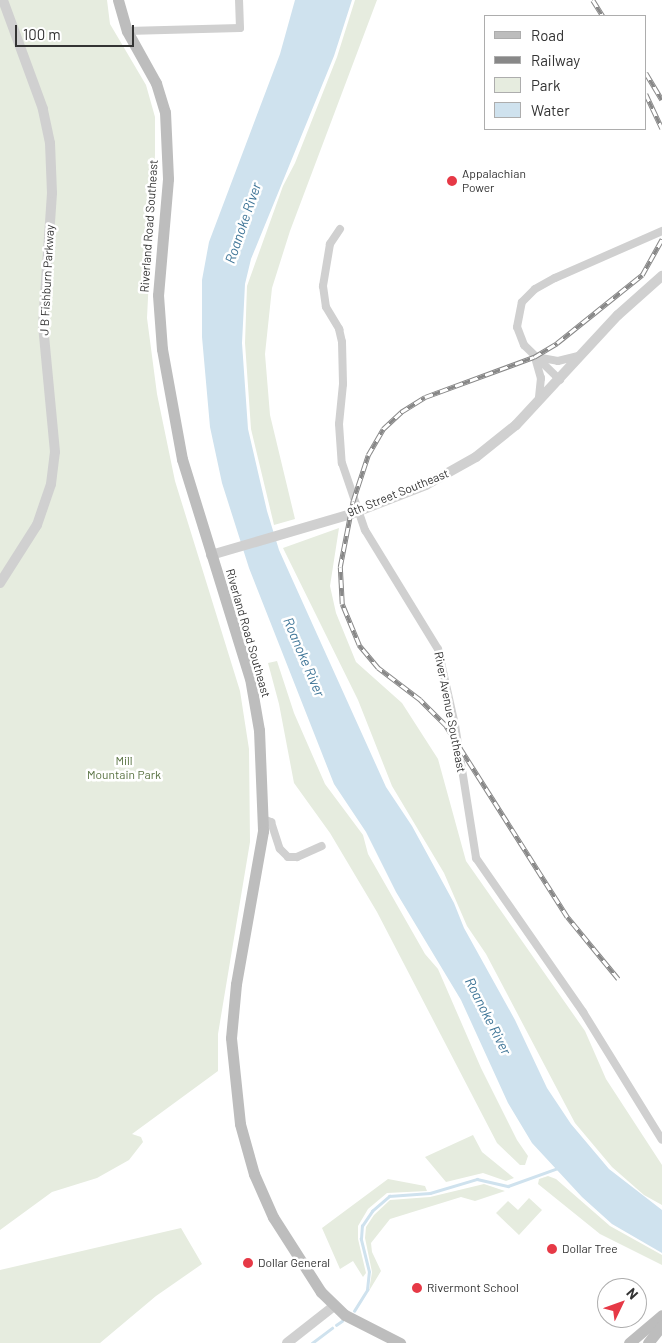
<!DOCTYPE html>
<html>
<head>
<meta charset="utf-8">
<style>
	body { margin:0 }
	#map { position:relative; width:662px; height:1343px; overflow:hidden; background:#fff; font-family:Barlow,sans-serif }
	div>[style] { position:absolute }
	.green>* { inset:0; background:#e6ecdf }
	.water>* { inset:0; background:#cfe2ee }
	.stream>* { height:2.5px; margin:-1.25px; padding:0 1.25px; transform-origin:1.25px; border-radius:1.25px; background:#cfe2ee }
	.minor>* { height:8px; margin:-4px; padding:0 4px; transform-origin:4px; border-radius:4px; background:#d0d0d0 }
	.tertiary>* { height:10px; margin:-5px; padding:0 5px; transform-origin:5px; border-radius:5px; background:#d0d0d0 }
	.secondary>* { height:11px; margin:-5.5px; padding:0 5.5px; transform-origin:5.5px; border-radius:5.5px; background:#bdbdbd }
	.rail>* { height:4.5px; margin-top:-2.25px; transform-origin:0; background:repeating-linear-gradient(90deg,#fff 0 8px,#888 0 16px); box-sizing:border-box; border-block:1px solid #888 }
	.dots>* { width:14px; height:14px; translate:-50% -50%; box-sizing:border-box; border:2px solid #fff; border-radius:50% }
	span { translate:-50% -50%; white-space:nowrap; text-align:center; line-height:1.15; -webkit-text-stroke:5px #fff; paint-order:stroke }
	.poi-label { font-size:12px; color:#333 }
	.left { translate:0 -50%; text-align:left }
	.street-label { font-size:12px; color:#333 }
	.park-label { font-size:12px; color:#56703f }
	.water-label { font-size:14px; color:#3f7597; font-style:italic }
	.legend { position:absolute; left:484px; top:15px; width:162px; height:115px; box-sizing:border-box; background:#fff; border:1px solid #adadad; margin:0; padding:6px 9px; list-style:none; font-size:15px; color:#333 }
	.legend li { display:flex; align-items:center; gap:10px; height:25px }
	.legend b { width:25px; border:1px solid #adadad }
	.north { position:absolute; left:597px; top:1278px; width:50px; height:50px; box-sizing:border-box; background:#fff; border:1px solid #adadad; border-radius:50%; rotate:48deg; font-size:14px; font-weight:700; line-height:20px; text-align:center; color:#333 }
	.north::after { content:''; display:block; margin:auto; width:18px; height:22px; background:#e63946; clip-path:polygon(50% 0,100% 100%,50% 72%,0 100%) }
	.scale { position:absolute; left:15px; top:25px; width:119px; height:22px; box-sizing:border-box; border:2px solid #333; border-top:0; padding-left:6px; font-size:15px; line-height:18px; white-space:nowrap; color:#333; -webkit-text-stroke:4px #fff; paint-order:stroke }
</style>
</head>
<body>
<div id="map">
	<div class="green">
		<i style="clip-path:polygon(0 0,107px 0,110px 24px,146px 85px,155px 117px,155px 155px,147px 318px,157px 394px,175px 481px,240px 691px,249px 749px,250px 842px,218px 1034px,218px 1071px,132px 1134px,141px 1137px,143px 1142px,129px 1160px,97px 1178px,52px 1192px,0 1230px)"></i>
		<i style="clip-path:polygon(355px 0,377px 0,290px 231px,272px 288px,265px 354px,270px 415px,295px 519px,274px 525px,251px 429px,245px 343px,247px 286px,283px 186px,295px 163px,337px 57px)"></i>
		<i style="clip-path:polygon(339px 528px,330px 586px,336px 613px,356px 662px,402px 703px,438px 759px,466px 861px,585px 1031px,606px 1079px,662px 1165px,662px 1205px,644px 1195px,612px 1167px,575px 1123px,486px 954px,467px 926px,444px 873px,392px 786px,358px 700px,283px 548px)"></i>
		<i style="clip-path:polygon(277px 661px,294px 713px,325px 784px,363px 835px,368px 854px,425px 954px,438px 969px,481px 1068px,517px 1140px,528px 1156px,525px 1165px,520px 1165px,497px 1143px,377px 912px,330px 833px,294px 783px,279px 704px,268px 663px)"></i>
		<i style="clip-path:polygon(473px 1135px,482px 1152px,514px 1178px,506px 1181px,483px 1173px,446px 1182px,425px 1157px)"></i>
		<i style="clip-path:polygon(548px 1176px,556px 1179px,610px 1226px,662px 1255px,662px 1265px,600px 1234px,538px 1184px,539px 1179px)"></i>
		<i style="clip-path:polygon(388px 1179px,425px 1186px,427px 1191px,387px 1193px,368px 1209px,358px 1226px,358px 1239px,366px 1273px,363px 1277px,353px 1261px,340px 1269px,322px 1228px)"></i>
		<i style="clip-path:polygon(484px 1184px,505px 1191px,475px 1201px,461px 1197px,390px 1219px,371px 1243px,372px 1252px,381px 1271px,369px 1291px,372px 1272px,365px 1238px,366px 1227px,374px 1215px,390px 1200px,430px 1197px)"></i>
		<i style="clip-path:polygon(529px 1198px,542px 1210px,519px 1235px,496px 1213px,508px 1201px,518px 1210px)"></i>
		<i style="clip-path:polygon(181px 1228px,202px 1264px,156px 1296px,100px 1343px,0 1343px,0 1270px)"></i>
	</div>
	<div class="water">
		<i style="clip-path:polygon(295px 0,352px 0,334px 56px,251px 259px,245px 284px,242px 343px,248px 429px,267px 511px,279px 550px,386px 787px,412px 826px,454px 903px,464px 928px,515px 1020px,547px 1088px,571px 1124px,609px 1169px,662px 1210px,662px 1253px,612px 1224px,582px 1197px,532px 1143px,508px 1103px,461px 1000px,396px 892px,366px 832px,334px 784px,249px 568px,222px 483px,210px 427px,202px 337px,202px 280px,209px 242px,280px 54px)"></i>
	</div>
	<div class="stream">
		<i style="left:354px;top:1311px;width:25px;rotate:-58deg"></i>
		<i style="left:367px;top:1290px;width:18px;rotate:-84deg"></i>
		<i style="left:369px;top:1272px;width:34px;rotate:-104deg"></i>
		<i style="left:361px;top:1239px;width:13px;rotate:-86deg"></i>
		<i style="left:362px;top:1226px;width:18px;rotate:-56deg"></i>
		<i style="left:372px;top:1211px;width:23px;rotate:-41deg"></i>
		<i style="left:389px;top:1196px;width:41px;rotate:-4.2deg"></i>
		<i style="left:430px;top:1193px;width:49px;rotate:-16.6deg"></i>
		<i style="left:477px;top:1179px;width:32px;rotate:13deg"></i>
		<i style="left:508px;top:1186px;width:53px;rotate:-19.8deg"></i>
		<i style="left:336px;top:1325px;width:7px;rotate:-34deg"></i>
		<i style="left:312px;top:1343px;width:25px;rotate:-37deg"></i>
	</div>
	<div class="minor">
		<i style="left:127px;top:31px;width:113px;rotate:-1.5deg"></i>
		<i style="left:240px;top:28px;width:28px;rotate:-92deg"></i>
		<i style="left:340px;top:229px;width:18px;rotate:124deg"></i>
		<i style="left:330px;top:244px;width:43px;rotate:99.5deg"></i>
		<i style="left:323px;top:286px;width:21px;rotate:82deg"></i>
		<i style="left:326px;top:307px;width:26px;rotate:59deg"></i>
		<i style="left:339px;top:329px;width:13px;rotate:77deg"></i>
		<i style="left:342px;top:342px;width:42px;rotate:88.6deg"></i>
		<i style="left:343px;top:384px;width:40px;rotate:95.7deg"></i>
		<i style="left:339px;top:424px;width:39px;rotate:86deg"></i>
		<i style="left:342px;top:463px;width:71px;rotate:71.1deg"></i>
		<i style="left:365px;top:530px;width:140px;rotate:58.5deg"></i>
		<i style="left:438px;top:649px;width:78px;rotate:77.4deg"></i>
		<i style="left:455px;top:725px;width:135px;rotate:81deg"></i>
		<i style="left:476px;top:858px;width:188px;rotate:55.2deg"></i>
		<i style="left:583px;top:1012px;width:150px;rotate:58.3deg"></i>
		<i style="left:536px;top:357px;width:22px;rotate:10deg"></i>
		<i style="left:558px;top:361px;width:21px;rotate:-14deg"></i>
		<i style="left:536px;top:361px;width:18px;rotate:74deg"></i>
		<i style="left:541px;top:378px;width:20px;rotate:96deg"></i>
		<i style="left:560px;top:380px;width:50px;rotate:-135.8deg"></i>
		<i style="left:524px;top:345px;width:19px;rotate:-111deg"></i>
		<i style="left:517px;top:327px;width:25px;rotate:-79deg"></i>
		<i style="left:522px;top:302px;width:18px;rotate:-45deg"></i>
		<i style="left:535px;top:289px;width:23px;rotate:-29deg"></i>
		<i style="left:555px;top:278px;width:117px;rotate:-23.7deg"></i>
		<i style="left:263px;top:819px;width:9px;rotate:21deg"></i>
		<i style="left:271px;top:822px;width:28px;rotate:72deg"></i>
		<i style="left:280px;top:849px;width:11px;rotate:45deg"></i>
		<i style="left:288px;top:857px;width:9px"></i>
		<i style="left:297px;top:857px;width:27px;rotate:-24deg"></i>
	</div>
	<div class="tertiary">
		<i style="left:211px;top:555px;width:146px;rotate:-16.3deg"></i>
		<i style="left:351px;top:514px;width:80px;rotate:-21.1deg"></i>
		<i style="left:426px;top:485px;width:57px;rotate:-29.2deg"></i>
		<i style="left:476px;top:457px;width:51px;rotate:-38.7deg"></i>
		<i style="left:516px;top:425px;width:150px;rotate:-47.2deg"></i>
		<i style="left:618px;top:315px;width:59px;rotate:-41.6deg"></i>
		<i style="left:0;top:583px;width:69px;rotate:-57.5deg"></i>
		<i style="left:37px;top:525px;width:43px;rotate:-71.1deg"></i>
		<i style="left:51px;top:484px;width:32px;rotate:-83deg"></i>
		<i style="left:55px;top:452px;width:128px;rotate:-95.4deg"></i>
		<i style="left:43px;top:325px;width:132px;rotate:-86.1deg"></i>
		<i style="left:52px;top:193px;width:50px;rotate:-92.3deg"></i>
		<i style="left:50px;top:143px;width:35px;rotate:-102deg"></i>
		<i style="left:43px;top:109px;width:116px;rotate:-110.2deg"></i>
		<i style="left:287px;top:1343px;width:60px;rotate:-38.2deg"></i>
	</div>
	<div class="secondary">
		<i style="left:118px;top:0;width:32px;rotate:74deg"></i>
		<i style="left:127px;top:31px;width:60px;rotate:60.9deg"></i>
		<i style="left:156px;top:83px;width:30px;rotate:73deg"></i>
		<i style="left:165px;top:112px;width:67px;rotate:87.4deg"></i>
		<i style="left:168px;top:179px;width:116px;rotate:94.9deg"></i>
		<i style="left:158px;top:295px;width:54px;rotate:85.8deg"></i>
		<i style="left:162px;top:349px;width:112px;rotate:79.7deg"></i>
		<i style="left:182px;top:459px;width:229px;rotate:72.8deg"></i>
		<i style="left:250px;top:678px;width:53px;rotate:80.2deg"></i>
		<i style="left:259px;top:730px;width:101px;rotate:87.7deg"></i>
		<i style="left:263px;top:831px;width:155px;rotate:100deg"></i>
		<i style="left:236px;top:984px;width:54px;rotate:95.3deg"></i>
		<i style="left:231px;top:1038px;width:86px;rotate:84deg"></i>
		<i style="left:240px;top:1124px;width:52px;rotate:74.4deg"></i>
		<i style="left:254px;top:1174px;width:47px;rotate:66.2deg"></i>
		<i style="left:273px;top:1217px;width:89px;rotate:57.4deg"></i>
		<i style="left:321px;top:1292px;width:33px;rotate:44deg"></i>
		<i style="left:345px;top:1315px;width:62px;rotate:27deg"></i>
		<i style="left:629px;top:1343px;width:43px;rotate:-40.3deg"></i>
		<i style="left:648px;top:1343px;width:23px;rotate:-52deg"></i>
	</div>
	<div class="rail">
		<i style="left:593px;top:0;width:19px;rotate:58deg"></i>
		<i style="left:646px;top:73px;width:31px;rotate:59deg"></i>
		<i style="left:646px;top:94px;width:38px;rotate:65deg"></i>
		<i style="left:618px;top:979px;width:80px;rotate:-129.4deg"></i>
		<i style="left:567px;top:917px;width:226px;rotate:-122.4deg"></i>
		<i style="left:446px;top:726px;width:37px;rotate:-135deg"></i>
		<i style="left:420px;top:700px;width:53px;rotate:-142.7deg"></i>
		<i style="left:378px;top:668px;width:30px;rotate:-130deg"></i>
		<i style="left:359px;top:645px;width:44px;rotate:-112.5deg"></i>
		<i style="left:342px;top:604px;width:37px;rotate:-93deg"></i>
		<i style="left:340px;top:567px;width:67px;rotate:-78.9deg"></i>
		<i style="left:353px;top:501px;width:48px;rotate:-71.9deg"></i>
		<i style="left:368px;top:455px;width:30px;rotate:-60deg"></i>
		<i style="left:383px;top:429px;width:25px;rotate:-43deg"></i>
		<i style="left:401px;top:412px;width:28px;rotate:-32deg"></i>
		<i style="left:425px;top:397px;width:116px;rotate:-20.2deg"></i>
		<i style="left:534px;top:357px;width:27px;rotate:-31deg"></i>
		<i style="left:557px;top:343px;width:109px;rotate:-38.7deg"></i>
		<i style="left:642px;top:275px;width:41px;rotate:-60.9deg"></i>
	</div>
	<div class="dots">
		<i style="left:452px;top:181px;background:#e63946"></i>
		<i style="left:552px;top:1249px;background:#e63946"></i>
		<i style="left:248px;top:1263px;background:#e63946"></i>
		<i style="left:417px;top:1288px;background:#e63946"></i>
	</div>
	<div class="poi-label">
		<span class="left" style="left:462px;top:181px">Appalachian<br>Power</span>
		<span class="left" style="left:562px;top:1249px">Dollar Tree</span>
		<span class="left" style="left:258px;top:1263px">Dollar General</span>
		<span class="left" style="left:427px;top:1288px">Rivermont School</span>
	</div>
	<div class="street-label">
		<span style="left:149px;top:226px;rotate:-86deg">Riverland Road Southeast</span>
		<span style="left:47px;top:280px;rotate:-87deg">J B Fishburn Parkway</span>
		<span style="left:398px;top:493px;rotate:-22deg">9th Street Southeast</span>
		<span style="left:248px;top:633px;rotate:74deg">Riverland Road Southeast</span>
		<span style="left:450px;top:712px;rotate:79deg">River Avenue Southeast</span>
	</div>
	<div class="park-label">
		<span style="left:124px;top:768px">Mill<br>Mountain Park</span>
	</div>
	<div class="water-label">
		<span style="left:243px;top:223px;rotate:-71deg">Roanoke River</span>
		<span style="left:304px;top:657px;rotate:67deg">Roanoke River</span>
		<span style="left:488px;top:1016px;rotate:63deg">Roanoke River</span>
	</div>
	<ul class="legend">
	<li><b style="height:6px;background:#bdbdbd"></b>Road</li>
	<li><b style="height:6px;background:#888"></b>Railway</li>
	<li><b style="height:14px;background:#e6ecdf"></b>Park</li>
	<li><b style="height:14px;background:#cfe2ee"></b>Water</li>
	</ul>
	<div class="north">N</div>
	<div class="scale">100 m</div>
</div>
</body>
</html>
